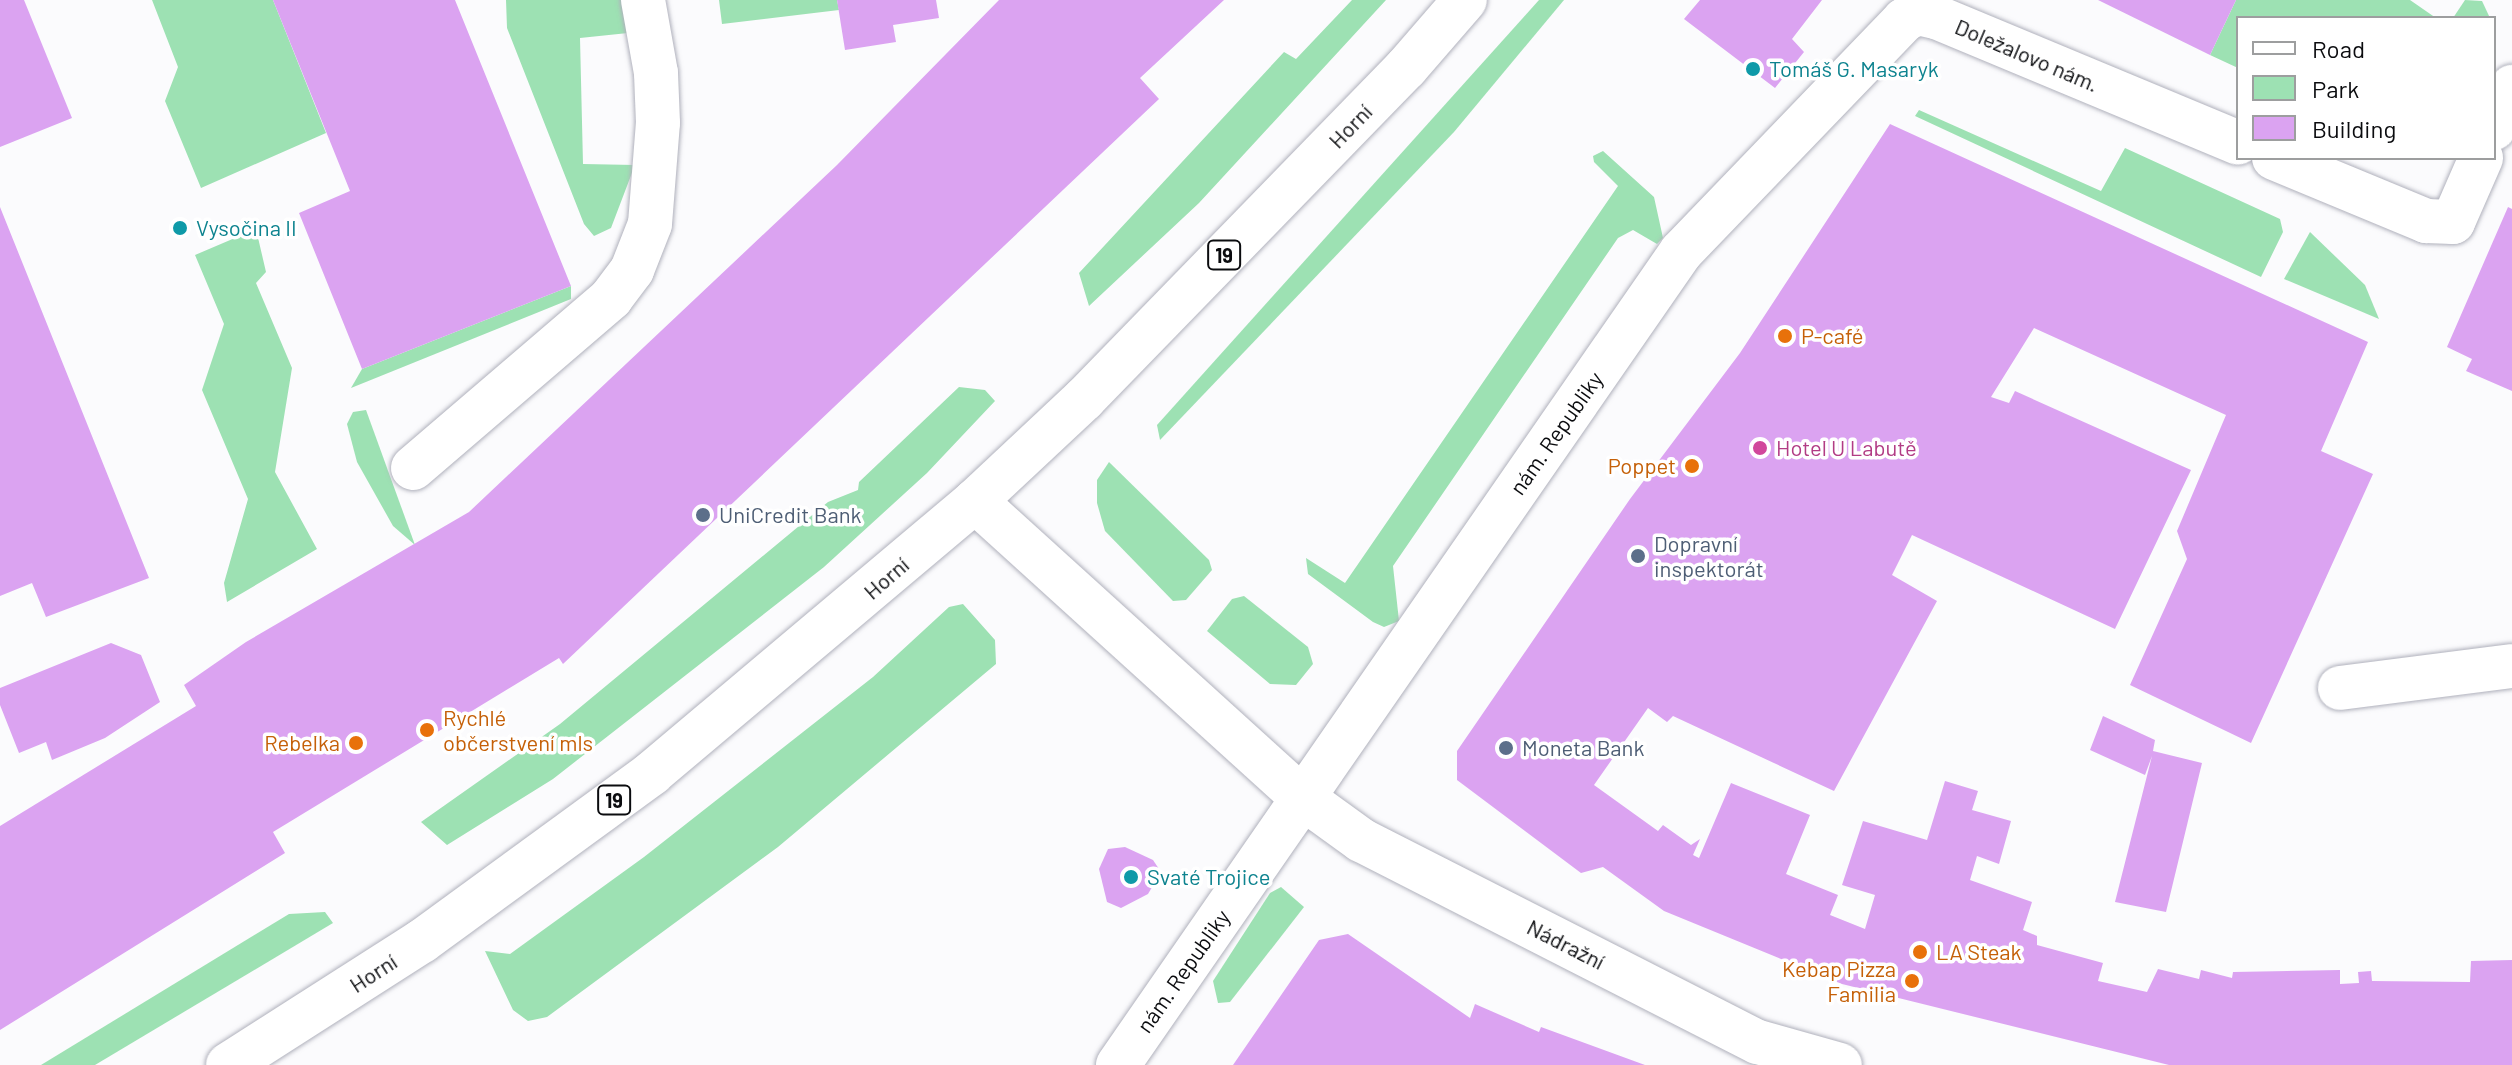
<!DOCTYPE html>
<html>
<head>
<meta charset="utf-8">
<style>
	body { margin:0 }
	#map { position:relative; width:2512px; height:1065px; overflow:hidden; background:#fbfbfd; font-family:Barlow,sans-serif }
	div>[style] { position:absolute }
	.green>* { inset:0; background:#9de1b3 }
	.building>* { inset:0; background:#dba3f1 }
	.roads { filter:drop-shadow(0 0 2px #b0b1bc) drop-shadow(0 0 2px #b0b1bc) }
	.minor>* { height:44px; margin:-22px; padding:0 22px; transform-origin:22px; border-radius:22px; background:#fff }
	.major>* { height:44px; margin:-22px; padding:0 22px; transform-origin:22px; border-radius:22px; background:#fff }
	.dots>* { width:22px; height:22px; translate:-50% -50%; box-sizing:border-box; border:4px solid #fff; border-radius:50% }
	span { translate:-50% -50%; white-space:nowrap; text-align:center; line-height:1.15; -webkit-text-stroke:7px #fff; paint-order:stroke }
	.shield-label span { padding:2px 6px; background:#fff; border:2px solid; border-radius:6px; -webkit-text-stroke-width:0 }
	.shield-label { font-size:20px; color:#0b0c0f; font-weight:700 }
	.street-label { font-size:22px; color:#0b0c0f }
	.culture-label { font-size:22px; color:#0d838f }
	.left { translate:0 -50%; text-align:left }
	.food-label { font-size:22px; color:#c56008 }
	.right { translate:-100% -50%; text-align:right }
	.hotel-label { font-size:22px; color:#b23c85 }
	.service-label { font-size:22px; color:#4e5e75 }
	.legend { position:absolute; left:2236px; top:16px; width:260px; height:144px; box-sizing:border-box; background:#fff; border:2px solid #9d9e9f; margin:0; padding:10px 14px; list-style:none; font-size:24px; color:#0b0c0f }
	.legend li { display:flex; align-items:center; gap:16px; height:40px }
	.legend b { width:40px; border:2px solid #9d9e9f }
</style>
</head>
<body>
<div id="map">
	<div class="green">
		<i style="clip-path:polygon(152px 0,273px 0,326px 133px,201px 188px,165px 101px,178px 67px)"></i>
		<i style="clip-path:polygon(506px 0,623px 0,628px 33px,580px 38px,583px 164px,635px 165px,611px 228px,594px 236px,584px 224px,507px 28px)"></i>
		<i style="clip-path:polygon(719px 0,837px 0,839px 10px,722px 24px)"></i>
		<i style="clip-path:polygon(1352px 0,1386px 0,1199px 203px,1089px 306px,1079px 273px,1284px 52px,1296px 59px)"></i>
		<i style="clip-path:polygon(1539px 0,1564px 0,1454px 132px,1160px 440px,1157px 425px)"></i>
		<i style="clip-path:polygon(2236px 0,2410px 0,2436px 18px,2238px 18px,2238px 68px,2210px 55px)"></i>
		<i style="clip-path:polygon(2465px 0,2482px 1px,2490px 18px,2453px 18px)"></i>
		<i style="clip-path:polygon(1919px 110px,2101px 191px,2125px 148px,2280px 219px,2283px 232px,2261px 277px,1915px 116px)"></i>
		<i style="clip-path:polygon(1603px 151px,1654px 197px,1663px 238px,1657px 244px,1633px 230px,1618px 238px,1393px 566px,1399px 621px,1384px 627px,1373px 622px,1308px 574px,1306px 558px,1345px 583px,1618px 186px,1594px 162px,1593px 156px)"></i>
		<i style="clip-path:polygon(256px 229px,266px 272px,256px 283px,292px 368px,275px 472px,317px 549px,227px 602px,224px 583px,248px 499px,202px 390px,224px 324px,195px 255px)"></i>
		<i style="clip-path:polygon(2310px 232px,2365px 285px,2379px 319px,2284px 279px)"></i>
		<i style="clip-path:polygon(571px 286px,571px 299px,351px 388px,362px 369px)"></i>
		<i style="clip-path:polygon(959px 387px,985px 390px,995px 401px,927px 473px,824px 567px,553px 779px,447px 845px,421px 822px,560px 724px,828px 502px,858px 490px,859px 482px)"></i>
		<i style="clip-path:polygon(366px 410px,415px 545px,393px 526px,357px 462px,347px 424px,353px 412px)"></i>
		<i style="clip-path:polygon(1109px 462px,1209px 560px,1212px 570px,1186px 600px,1173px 601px,1105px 531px,1097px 503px,1097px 480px)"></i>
		<i style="clip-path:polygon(1244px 596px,1308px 647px,1313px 664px,1296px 685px,1270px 684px,1207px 631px,1232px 599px)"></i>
		<i style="clip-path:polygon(963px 604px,995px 640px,996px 664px,778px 847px,547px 1017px,528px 1021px,513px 1010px,485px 951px,510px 954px,644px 857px,873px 677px,949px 607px)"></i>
		<i style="clip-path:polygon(1281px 887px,1304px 907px,1230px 1002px,1218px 1003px,1213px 981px,1270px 893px)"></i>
		<i style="clip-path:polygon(325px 912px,333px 923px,95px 1065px,41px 1065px,289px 914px)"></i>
	</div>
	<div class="building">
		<i style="clip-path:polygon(0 0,24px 0,72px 118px,0 147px)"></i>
		<i style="clip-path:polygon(273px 0,455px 0,571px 286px,362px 369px,299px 213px,350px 191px)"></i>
		<i style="clip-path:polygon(837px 0,936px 0,939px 18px,893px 25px,896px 42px,845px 50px)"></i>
		<i style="clip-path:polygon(999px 0,1224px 0,1140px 78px,1159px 99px,563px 664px,559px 658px,273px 832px,285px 853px,0 1030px,0 826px,196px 706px,184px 685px,246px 642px,469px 512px,837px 165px)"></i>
		<i style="clip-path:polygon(1700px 0,1822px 0,1792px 39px,1804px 52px,1775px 88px,1684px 19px)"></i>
		<i style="clip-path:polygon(2098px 0,2236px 0,2210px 55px)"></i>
		<i style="clip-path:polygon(1890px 124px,2368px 342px,2321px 451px,2373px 474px,2251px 743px,2130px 685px,2187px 559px,2177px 531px,2226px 415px,2034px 328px,1991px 397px,2009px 403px,2015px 391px,2191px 470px,2115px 629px,1912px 535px,1892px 575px,1937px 601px,1834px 791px,1673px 716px,1667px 722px,1648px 708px,1594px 785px,1658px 831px,1663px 825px,1691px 845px,1700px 839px,1693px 855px,1699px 858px,1731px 783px,1810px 815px,1786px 874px,1838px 895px,1830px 915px,1865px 929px,1875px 895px,1842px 885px,1863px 821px,1927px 840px,1945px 781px,1978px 791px,1972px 810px,2011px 821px,1999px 864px,1977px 856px,1970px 880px,2032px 902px,2023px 930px,2037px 936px,2037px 945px,2103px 963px,2098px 981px,2147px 992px,2158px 969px,2199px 979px,2201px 970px,2232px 978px,2233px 972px,2340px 970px,2340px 984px,2359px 983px,2358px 972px,2371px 971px,2372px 981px,2470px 982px,2471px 961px,2512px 960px,2512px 1065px,2169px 1065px,1842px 984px,1664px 911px,1603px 867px,1581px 873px,1457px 780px,1457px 751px,1630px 499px,1740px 353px)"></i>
		<i style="clip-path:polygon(0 207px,149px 578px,46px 617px,32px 583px,0 596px)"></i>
		<i style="clip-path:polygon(2508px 207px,2512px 209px,2512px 391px,2466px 371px,2472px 359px,2447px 347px)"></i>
		<i style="clip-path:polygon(111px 643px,141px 655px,160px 702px,105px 738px,52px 760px,46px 742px,19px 753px,0 705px,0 688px)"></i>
		<i style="clip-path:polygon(2103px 716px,2155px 740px,2153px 751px,2202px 763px,2166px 912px,2115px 902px,2152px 756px,2145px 775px,2090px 750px)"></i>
		<i style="clip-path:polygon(1125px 847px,1153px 860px,1161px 872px,1148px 894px,1121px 908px,1107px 902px,1099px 869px,1108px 849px)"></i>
		<i style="clip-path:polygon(1348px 934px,1470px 1018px,1475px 1004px,1539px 1032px,1541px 1027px,1645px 1065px,1233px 1065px,1319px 940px)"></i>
	</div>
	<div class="roads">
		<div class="minor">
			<i style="left:2494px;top:128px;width:45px;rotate:-66.3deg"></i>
			<i style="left:2274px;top:158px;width:165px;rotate:22.5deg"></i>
			<i style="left:2426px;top:221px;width:27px;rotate:2deg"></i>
			<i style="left:2453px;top:222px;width:70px;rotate:-66.4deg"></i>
			<i style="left:413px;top:468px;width:261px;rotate:-40.6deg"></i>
			<i style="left:611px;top:298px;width:35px;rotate:-53deg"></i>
			<i style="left:632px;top:270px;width:49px;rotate:-68.6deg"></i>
			<i style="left:650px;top:224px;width:101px;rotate:-85.5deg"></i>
			<i style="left:658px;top:123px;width:50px;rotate:-92.3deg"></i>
			<i style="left:656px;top:73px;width:74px;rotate:-100.1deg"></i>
			<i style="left:975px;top:501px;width:442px;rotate:42.2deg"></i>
			<i style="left:1303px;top:798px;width:72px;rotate:35.9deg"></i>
			<i style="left:1361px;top:840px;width:445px;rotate:27deg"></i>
			<i style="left:1758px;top:1042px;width:85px;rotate:15.7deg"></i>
			<i style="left:2340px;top:688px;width:173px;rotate:-7.3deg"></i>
			<i style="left:1118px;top:1065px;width:989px;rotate:-55.3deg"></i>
			<i style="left:1681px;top:252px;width:322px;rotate:-46.1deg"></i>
			<i style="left:1904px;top:20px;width:16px;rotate:-27deg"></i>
			<i style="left:1918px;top:13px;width:18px;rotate:13deg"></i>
			<i style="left:1936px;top:17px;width:327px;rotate:22.6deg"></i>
		</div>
		<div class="major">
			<i style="left:228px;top:1065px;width:230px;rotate:-32.6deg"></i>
			<i style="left:422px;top:941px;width:285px;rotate:-36.1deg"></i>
			<i style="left:652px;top:773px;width:422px;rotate:-40.1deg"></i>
			<i style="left:975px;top:501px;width:149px;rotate:-43.1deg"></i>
			<i style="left:1084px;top:399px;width:462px;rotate:-45.8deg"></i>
			<i style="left:1406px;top:68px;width:90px;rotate:-49.1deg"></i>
		</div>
	</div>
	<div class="dots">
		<i style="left:1753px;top:69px;background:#0f9aa8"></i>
		<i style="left:180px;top:228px;background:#0f9aa8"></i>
		<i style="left:1785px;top:336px;background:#e8710a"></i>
		<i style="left:1760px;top:448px;background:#d1479c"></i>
		<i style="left:1692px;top:466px;background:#e8710a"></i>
		<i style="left:703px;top:515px;background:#5c6f8a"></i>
		<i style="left:1638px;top:556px;background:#5c6f8a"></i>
		<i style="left:427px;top:730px;background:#e8710a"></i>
		<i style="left:356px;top:743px;background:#e8710a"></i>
		<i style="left:1506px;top:748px;background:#5c6f8a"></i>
		<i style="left:1131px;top:877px;background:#0f9aa8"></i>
		<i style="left:1920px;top:952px;background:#e8710a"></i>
		<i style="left:1912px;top:981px;background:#e8710a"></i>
	</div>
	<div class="shield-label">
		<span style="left:1224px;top:255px">19</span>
		<span style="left:614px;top:800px">19</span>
	</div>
	<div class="street-label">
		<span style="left:2027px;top:55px;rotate:23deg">Doležalovo nám.</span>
		<span style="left:1350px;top:126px;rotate:-46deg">Horní</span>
		<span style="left:1556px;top:433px;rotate:-55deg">nám. Republiky</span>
		<span style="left:886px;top:578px;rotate:-41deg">Horní</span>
		<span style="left:1566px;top:944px;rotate:27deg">Nádražní</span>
		<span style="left:1183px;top:971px;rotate:-55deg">nám. Republiky</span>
		<span style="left:373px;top:973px;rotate:-33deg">Horní</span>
	</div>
	<div class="culture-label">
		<span class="left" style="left:1769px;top:69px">Tomáš G. Masaryk</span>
		<span class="left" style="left:196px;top:228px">Vysočina II</span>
		<span class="left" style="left:1147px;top:877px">Svaté Trojice</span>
	</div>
	<div class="food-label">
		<span class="left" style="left:1801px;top:336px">P-café</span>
		<span class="right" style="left:1676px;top:466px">Poppet</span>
		<span class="left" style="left:443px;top:730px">Rychlé<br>občerstvení mls</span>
		<span class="right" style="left:340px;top:743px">Rebelka</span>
		<span class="left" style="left:1936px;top:952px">LA Steak</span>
		<span class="right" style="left:1896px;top:981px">Kebap Pizza<br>Familia</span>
	</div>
	<div class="hotel-label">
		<span class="left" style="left:1776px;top:448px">Hotel U Labutě</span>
	</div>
	<div class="service-label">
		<span class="left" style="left:719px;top:515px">UniCredit Bank</span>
		<span class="left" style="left:1654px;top:556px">Dopravní<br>inspektorát</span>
		<span class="left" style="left:1522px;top:748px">Moneta Bank</span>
	</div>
	<ul class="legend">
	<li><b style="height:10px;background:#fff"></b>Road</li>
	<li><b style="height:22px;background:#9de1b3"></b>Park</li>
	<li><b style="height:22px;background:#dba3f1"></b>Building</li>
	</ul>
</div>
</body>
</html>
